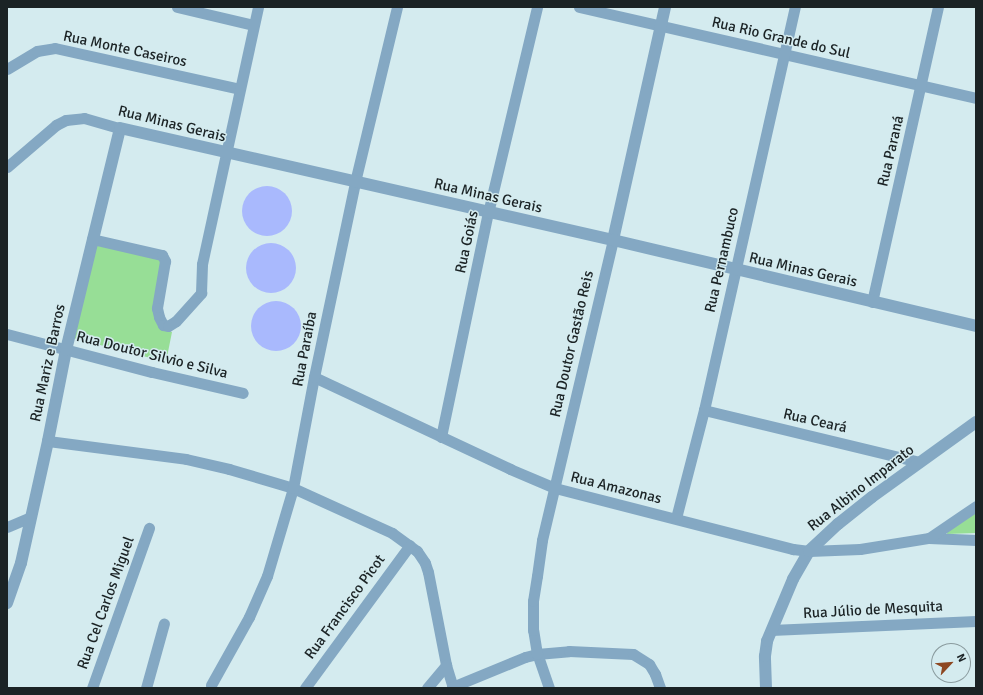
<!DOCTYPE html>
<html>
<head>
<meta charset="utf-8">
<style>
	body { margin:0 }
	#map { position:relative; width:983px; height:695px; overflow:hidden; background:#d4ebef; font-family:Signika,sans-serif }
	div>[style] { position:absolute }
	.green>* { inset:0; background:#97de96 }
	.water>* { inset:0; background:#a9b9fd }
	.round { border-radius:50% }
	.minor>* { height:11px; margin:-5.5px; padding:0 5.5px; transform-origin:5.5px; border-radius:5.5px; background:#84a8c3 }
	.tertiary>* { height:12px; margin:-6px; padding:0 6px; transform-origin:6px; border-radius:6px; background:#84a8c3 }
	span { translate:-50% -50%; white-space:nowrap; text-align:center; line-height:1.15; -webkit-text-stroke:3px #d4ebef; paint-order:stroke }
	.street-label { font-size:15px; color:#1b2325 }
	.frame { position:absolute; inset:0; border:8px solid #1b2325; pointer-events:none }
	.north { position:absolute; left:931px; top:643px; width:40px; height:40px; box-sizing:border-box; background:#d4ebef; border:1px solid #8a9b9e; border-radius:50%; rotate:64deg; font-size:11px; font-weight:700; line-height:16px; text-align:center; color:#1b2325 }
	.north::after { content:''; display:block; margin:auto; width:14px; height:18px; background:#8d4721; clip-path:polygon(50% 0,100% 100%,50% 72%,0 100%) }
</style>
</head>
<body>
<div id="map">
	<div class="green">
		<i style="clip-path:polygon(94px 245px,160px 258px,162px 329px,172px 332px,166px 362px,73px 338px)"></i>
		<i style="clip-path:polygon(976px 511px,976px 533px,947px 534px,948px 530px)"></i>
	</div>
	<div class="water">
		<i class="round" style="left:242px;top:186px;width:50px;height:50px"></i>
		<i class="round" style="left:246px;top:243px;width:50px;height:50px"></i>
		<i class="round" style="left:251px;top:301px;width:50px;height:50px"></i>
	</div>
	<div class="minor">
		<i style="left:177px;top:7px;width:78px;rotate:13.3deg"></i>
		<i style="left:579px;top:7px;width:407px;rotate:12.9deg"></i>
		<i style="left:7px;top:69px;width:35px;rotate:-31deg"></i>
		<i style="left:37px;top:51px;width:18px;rotate:-9deg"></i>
		<i style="left:55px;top:48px;width:189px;rotate:12.5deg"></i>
		<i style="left:7px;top:167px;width:65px;rotate:-40.6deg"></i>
		<i style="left:56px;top:125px;width:11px;rotate:-27deg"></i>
		<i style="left:66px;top:120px;width:18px;rotate:-6deg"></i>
		<i style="left:84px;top:118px;width:37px;rotate:16deg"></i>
		<i style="left:92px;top:239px;width:72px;rotate:12.9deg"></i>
		<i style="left:162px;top:255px;width:7px;rotate:63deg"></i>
		<i style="left:165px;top:261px;width:48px;rotate:99.7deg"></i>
		<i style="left:157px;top:308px;width:9px;rotate:77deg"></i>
		<i style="left:159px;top:317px;width:9px;rotate:63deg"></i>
		<i style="left:163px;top:325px;width:5px;rotate:11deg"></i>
		<i style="left:168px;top:326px;width:9px;rotate:-32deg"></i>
		<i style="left:176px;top:321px;width:38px;rotate:-48deg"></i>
		<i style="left:201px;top:293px;width:29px;rotate:-88deg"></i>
		<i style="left:202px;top:264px;width:263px;rotate:-77.7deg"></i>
		<i style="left:872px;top:302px;width:302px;rotate:-77.4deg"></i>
		<i style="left:7px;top:334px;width:150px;rotate:14.7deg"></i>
		<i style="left:152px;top:372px;width:93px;rotate:13deg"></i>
		<i style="left:314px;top:377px;width:217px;rotate:25.1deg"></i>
		<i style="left:510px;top:469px;width:49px;rotate:22.9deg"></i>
		<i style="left:555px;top:488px;width:246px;rotate:14.4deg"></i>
		<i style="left:793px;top:549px;width:16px;rotate:7deg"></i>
		<i style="left:809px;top:551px;width:51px;rotate:-2.2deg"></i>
		<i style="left:860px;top:549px;width:70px;rotate:-9.1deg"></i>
		<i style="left:929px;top:538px;width:47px;rotate:2.4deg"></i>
		<i style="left:704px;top:410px;width:221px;rotate:13.6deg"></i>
		<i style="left:441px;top:437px;width:229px;rotate:-78.2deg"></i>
		<i style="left:488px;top:213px;width:212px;rotate:-76.6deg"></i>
		<i style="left:48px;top:441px;width:139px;rotate:7.4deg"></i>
		<i style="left:186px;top:459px;width:44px;rotate:13.1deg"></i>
		<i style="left:229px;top:469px;width:67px;rotate:16.5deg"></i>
		<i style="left:293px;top:488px;width:109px;rotate:24.4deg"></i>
		<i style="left:392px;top:533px;width:31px;rotate:36deg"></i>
		<i style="left:417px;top:551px;width:14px;rotate:56deg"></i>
		<i style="left:425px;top:563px;width:9px;rotate:72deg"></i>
		<i style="left:428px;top:572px;width:95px;rotate:79deg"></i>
		<i style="left:446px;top:665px;width:24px;rotate:73deg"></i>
		<i style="left:676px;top:518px;width:112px;rotate:-75.5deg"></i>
		<i style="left:704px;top:410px;width:413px;rotate:-77.3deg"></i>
		<i style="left:7px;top:527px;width:25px;rotate:-23deg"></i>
		<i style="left:929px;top:538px;width:57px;rotate:-34.2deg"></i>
		<i style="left:771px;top:630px;width:205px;rotate:-2.5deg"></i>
		<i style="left:211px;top:685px;width:78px;rotate:-60.8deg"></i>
		<i style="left:249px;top:617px;width:45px;rotate:-66.3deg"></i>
		<i style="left:267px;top:576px;width:92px;rotate:-73.5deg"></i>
		<i style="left:293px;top:488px;width:113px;rotate:-79.3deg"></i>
		<i style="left:314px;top:377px;width:199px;rotate:-78.1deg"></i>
		<i style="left:355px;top:182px;width:180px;rotate:-76.5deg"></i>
		<i style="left:452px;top:687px;width:79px;rotate:-22.3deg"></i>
		<i style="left:525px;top:657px;width:12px;rotate:-14deg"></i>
		<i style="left:537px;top:654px;width:32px;rotate:-5deg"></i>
		<i style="left:569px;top:651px;width:64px;rotate:2.7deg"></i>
		<i style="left:633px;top:654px;width:19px;rotate:32deg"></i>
		<i style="left:649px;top:664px;width:12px;rotate:59deg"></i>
		<i style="left:655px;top:674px;width:15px;rotate:70deg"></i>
		<i style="left:92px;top:688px;width:170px;rotate:-70.4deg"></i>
		<i style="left:146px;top:688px;width:67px;rotate:-74.5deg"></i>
		<i style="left:305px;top:688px;width:177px;rotate:-53.7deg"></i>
		<i style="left:427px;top:688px;width:30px;rotate:-50deg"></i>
		<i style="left:549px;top:688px;width:36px;rotate:-109deg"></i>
		<i style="left:537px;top:654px;width:24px;rotate:-99deg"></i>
		<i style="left:533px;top:630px;width:29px;rotate:-90deg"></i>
		<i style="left:533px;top:601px;width:25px;rotate:-81deg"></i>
		<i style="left:537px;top:576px;width:36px;rotate:-82deg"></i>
		<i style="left:542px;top:540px;width:308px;rotate:-76.7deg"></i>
	</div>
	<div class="tertiary">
		<i style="left:613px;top:240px;width:239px;rotate:-77.4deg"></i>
		<i style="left:7px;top:603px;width:42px;rotate:-70.7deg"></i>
		<i style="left:21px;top:563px;width:125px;rotate:-77.5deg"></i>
		<i style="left:48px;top:441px;width:93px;rotate:-78.8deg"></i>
		<i style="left:66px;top:350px;width:228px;rotate:-76.3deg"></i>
		<i style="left:120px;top:128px;width:506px;rotate:12.8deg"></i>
		<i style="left:613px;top:240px;width:373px;rotate:13.3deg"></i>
		<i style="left:766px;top:688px;width:32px;rotate:-92deg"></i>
		<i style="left:765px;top:656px;width:15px;rotate:-82deg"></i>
		<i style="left:767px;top:641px;width:67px;rotate:-67.2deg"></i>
		<i style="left:793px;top:579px;width:32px;rotate:-60deg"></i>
		<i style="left:809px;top:551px;width:40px;rotate:-43deg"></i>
		<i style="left:838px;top:524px;width:43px;rotate:-38.5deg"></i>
		<i style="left:872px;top:497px;width:128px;rotate:-35.8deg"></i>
	</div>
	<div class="street-label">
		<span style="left:781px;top:38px;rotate:13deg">Rua Rio Grande do Sul</span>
		<span style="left:125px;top:49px;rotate:12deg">Rua Monte Caseiros</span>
		<span style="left:172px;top:124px;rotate:14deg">Rua Minas Gerais</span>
		<span style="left:891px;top:151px;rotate:-77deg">Rua Paraná</span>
		<span style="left:488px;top:196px;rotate:13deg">Rua Minas Gerais</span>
		<span style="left:467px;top:242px;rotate:-78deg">Rua Goiás</span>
		<span style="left:722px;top:260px;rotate:-77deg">Rua Pernambuco</span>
		<span style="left:803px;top:270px;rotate:13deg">Rua Minas Gerais</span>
		<span style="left:572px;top:344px;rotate:-77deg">Rua Doutor Gastão Reis</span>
		<span style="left:305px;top:349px;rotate:-79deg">Rua Paraíba</span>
		<span style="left:152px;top:355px;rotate:14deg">Rua Doutor Silvio e Silva</span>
		<span style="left:48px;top:363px;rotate:-78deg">Rua Mariz e Barros</span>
		<span style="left:815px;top:421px;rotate:13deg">Rua Ceará</span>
		<span style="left:616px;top:488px;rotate:14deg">Rua Amazonas</span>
		<span style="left:861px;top:488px;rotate:-38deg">Rua Albino Imparato</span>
		<span style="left:106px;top:603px;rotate:-70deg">Rua Cel Carlos Miguel</span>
		<span style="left:345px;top:607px;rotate:-54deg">Rua Francisco Picot</span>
		<span style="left:873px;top:610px;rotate:-3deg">Rua Júlio de Mesquita</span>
	</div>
	<div class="frame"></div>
	<div class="north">N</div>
</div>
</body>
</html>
